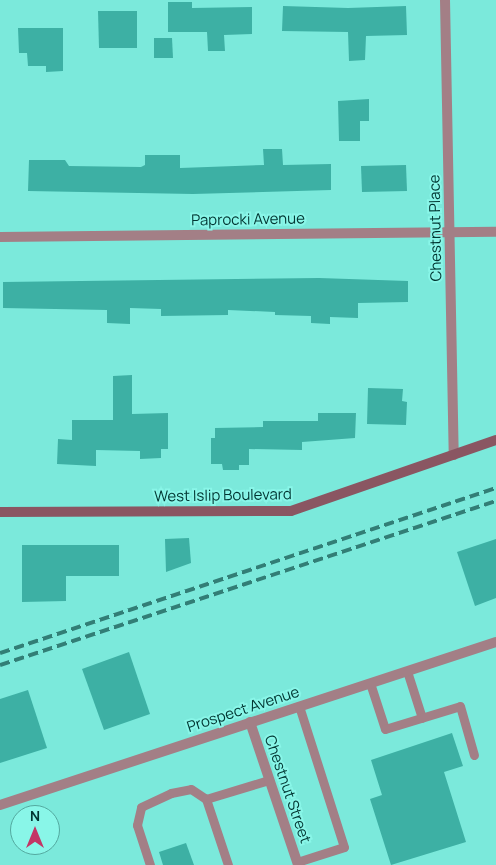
<!DOCTYPE html>
<html>
<head>
<meta charset="utf-8">
<style>
	body { margin:0 }
	#map { position:relative; width:496px; height:865px; overflow:hidden; background:#7be9db; font-family:Manrope,sans-serif }
	div>[style] { position:absolute }
	.building>* { inset:0; background:#3db0a4 }
	.lane>* { height:9px; margin:-4.5px; padding:0 4.5px; transform-origin:4.5px; border-radius:4.5px; background:#a37f86 }
	.street>* { height:10px; margin:-5px; padding:0 5px; transform-origin:5px; border-radius:5px; background:#a37f86 }
	.secondary>* { height:10px; margin:-5px; padding:0 5px; transform-origin:5px; border-radius:5px; background:#8a5662 }
	.rail>* { height:4px; margin-top:-2px; transform-origin:0; background:repeating-linear-gradient(90deg,#327e76 0 10px,transparent 0 15px) }
	span { translate:-50% -50%; white-space:nowrap; text-align:center; line-height:1.15; -webkit-text-stroke:4px #89f6e8; paint-order:stroke }
	.street-label { font-size:15px; color:#013531 }
	.north { position:absolute; left:10px; top:805px; width:50px; height:50px; box-sizing:border-box; background:#89f6e8; border:1px solid #53a99f; border-radius:50%; rotate:0deg; font-size:14px; font-weight:700; line-height:20px; text-align:center; color:#013531 }
	.north::after { content:''; display:block; margin:auto; width:18px; height:22px; background:#c33665; clip-path:polygon(50% 0,100% 100%,50% 72%,0 100%) }
</style>
</head>
<body>
<div id="map">
	<div class="building">
		<i style="clip-path:polygon(168px 2px,192px 2px,192px 8px,252px 7px,252px 34px,224px 35px,225px 51px,208px 51px,207px 32px,168px 32px)"></i>
		<i style="clip-path:polygon(283px 6px,348px 8px,406px 6px,407px 35px,366px 36px,365px 60px,349px 61px,348px 32px,282px 31px)"></i>
		<i style="clip-path:polygon(98px 11px,137px 11px,137px 48px,99px 48px)"></i>
		<i style="clip-path:polygon(18px 28px,63px 28px,63px 71px,46px 72px,46px 66px,28px 66px,27px 53px,19px 53px)"></i>
		<i style="clip-path:polygon(154px 38px,172px 38px,173px 58px,154px 58px)"></i>
		<i style="clip-path:polygon(369px 99px,369px 121px,360px 121px,360px 141px,339px 141px,338px 101px)"></i>
		<i style="clip-path:polygon(263px 149px,282px 149px,283px 165px,331px 164px,331px 190px,193px 194px,28px 191px,29px 160px,65px 160px,69px 166px,141px 167px,145px 165px,145px 155px,180px 155px,180px 168px,264px 165px)"></i>
		<i style="clip-path:polygon(406px 165px,407px 191px,362px 192px,361px 166px)"></i>
		<i style="clip-path:polygon(319px 278px,408px 281px,408px 302px,358px 303px,358px 318px,330px 317px,330px 324px,311px 323px,311px 316px,275px 315px,275px 312px,228px 310px,228px 315px,161px 316px,161px 309px,130px 308px,130px 324px,107px 323px,107px 310px,3px 308px,3px 282px)"></i>
		<i style="clip-path:polygon(132px 375px,132px 414px,168px 413px,168px 449px,161px 449px,161px 458px,140px 459px,140px 451px,96px 450px,96px 466px,57px 464px,58px 439px,72px 440px,72px 420px,113px 420px,113px 376px)"></i>
		<i style="clip-path:polygon(368px 388px,403px 389px,402px 401px,407px 402px,406px 425px,367px 424px)"></i>
		<i style="clip-path:polygon(318px 413px,356px 413px,355px 438px,302px 442px,302px 450px,249px 449px,249px 465px,239px 465px,239px 470px,223px 470px,222px 464px,211px 464px,211px 438px,215px 438px,215px 428px,263px 427px,263px 421px,318px 421px)"></i>
		<i style="clip-path:polygon(189px 538px,191px 563px,166px 572px,165px 539px)"></i>
		<i style="clip-path:polygon(496px 539px,496px 598px,475px 606px,457px 552px)"></i>
		<i style="clip-path:polygon(22px 545px,119px 545px,119px 576px,66px 576px,66px 601px,22px 602px)"></i>
		<i style="clip-path:polygon(129px 652px,150px 714px,104px 730px,82px 669px)"></i>
		<i style="clip-path:polygon(28px 690px,47px 748px,0 763px,0 699px)"></i>
		<i style="clip-path:polygon(452px 733px,463px 766px,444px 772px,466px 842px,391px 865px,370px 799px,382px 795px,371px 760px)"></i>
		<i style="clip-path:polygon(186px 843px,194px 865px,163px 865px,159px 852px)"></i>
	</div>
	<div class="lane">
		<i style="left:407px;top:671px;width:49px;rotate:72.3deg"></i>
		<i style="left:370px;top:683px;width:48px;rotate:71.9deg"></i>
		<i style="left:385px;top:729px;width:78px;rotate:-17deg"></i>
		<i style="left:460px;top:706px;width:51px;rotate:74.1deg"></i>
		<i style="left:297px;top:862px;width:49px;rotate:-17.7deg"></i>
		<i style="left:344px;top:847px;width:148px;rotate:-107.7deg"></i>
		<i style="left:150px;top:865px;width:42px;rotate:-108deg"></i>
		<i style="left:137px;top:825px;width:18px;rotate:-77deg"></i>
		<i style="left:141px;top:807px;width:33px;rotate:-25deg"></i>
		<i style="left:171px;top:793px;width:20px;rotate:-11deg"></i>
		<i style="left:191px;top:789px;width:18px;rotate:34deg"></i>
		<i style="left:228px;top:865px;width:70px;rotate:-108.4deg"></i>
		<i style="left:206px;top:799px;width:66px;rotate:-16.8deg"></i>
	</div>
	<div class="street">
		<i style="left:445px;top:0;width:455px;rotate:88.9deg"></i>
		<i style="left:0;top:237px;width:496px;rotate:-0.6deg"></i>
		<i style="left:250px;top:722px;width:151px;rotate:71.4deg"></i>
		<i style="left:0;top:805px;width:522px;rotate:-18.19deg"></i>
	</div>
	<div class="secondary">
		<i style="left:0;top:512px;width:291px;rotate:-0.2deg"></i>
		<i style="left:291px;top:511px;width:217px;rotate:-19.1deg"></i>
	</div>
	<div class="rail">
		<i style="left:0;top:653px;width:523px;rotate:-18.4deg"></i>
		<i style="left:0;top:665px;width:522px;rotate:-18.3deg"></i>
	</div>
	<div class="street-label">
		<span style="left:248px;top:219px;rotate:-1deg">Paprocki Avenue</span>
		<span style="left:435px;top:228px;rotate:-91deg">Chestnut Place</span>
		<span style="left:223px;top:495px;rotate:-1deg">West Islip Boulevard</span>
		<span style="left:243px;top:709px;rotate:-18deg">Prospect Avenue</span>
		<span style="left:288px;top:789px;rotate:71deg">Chestnut Street</span>
	</div>
	<div class="north">N</div>
</div>
</body>
</html>
